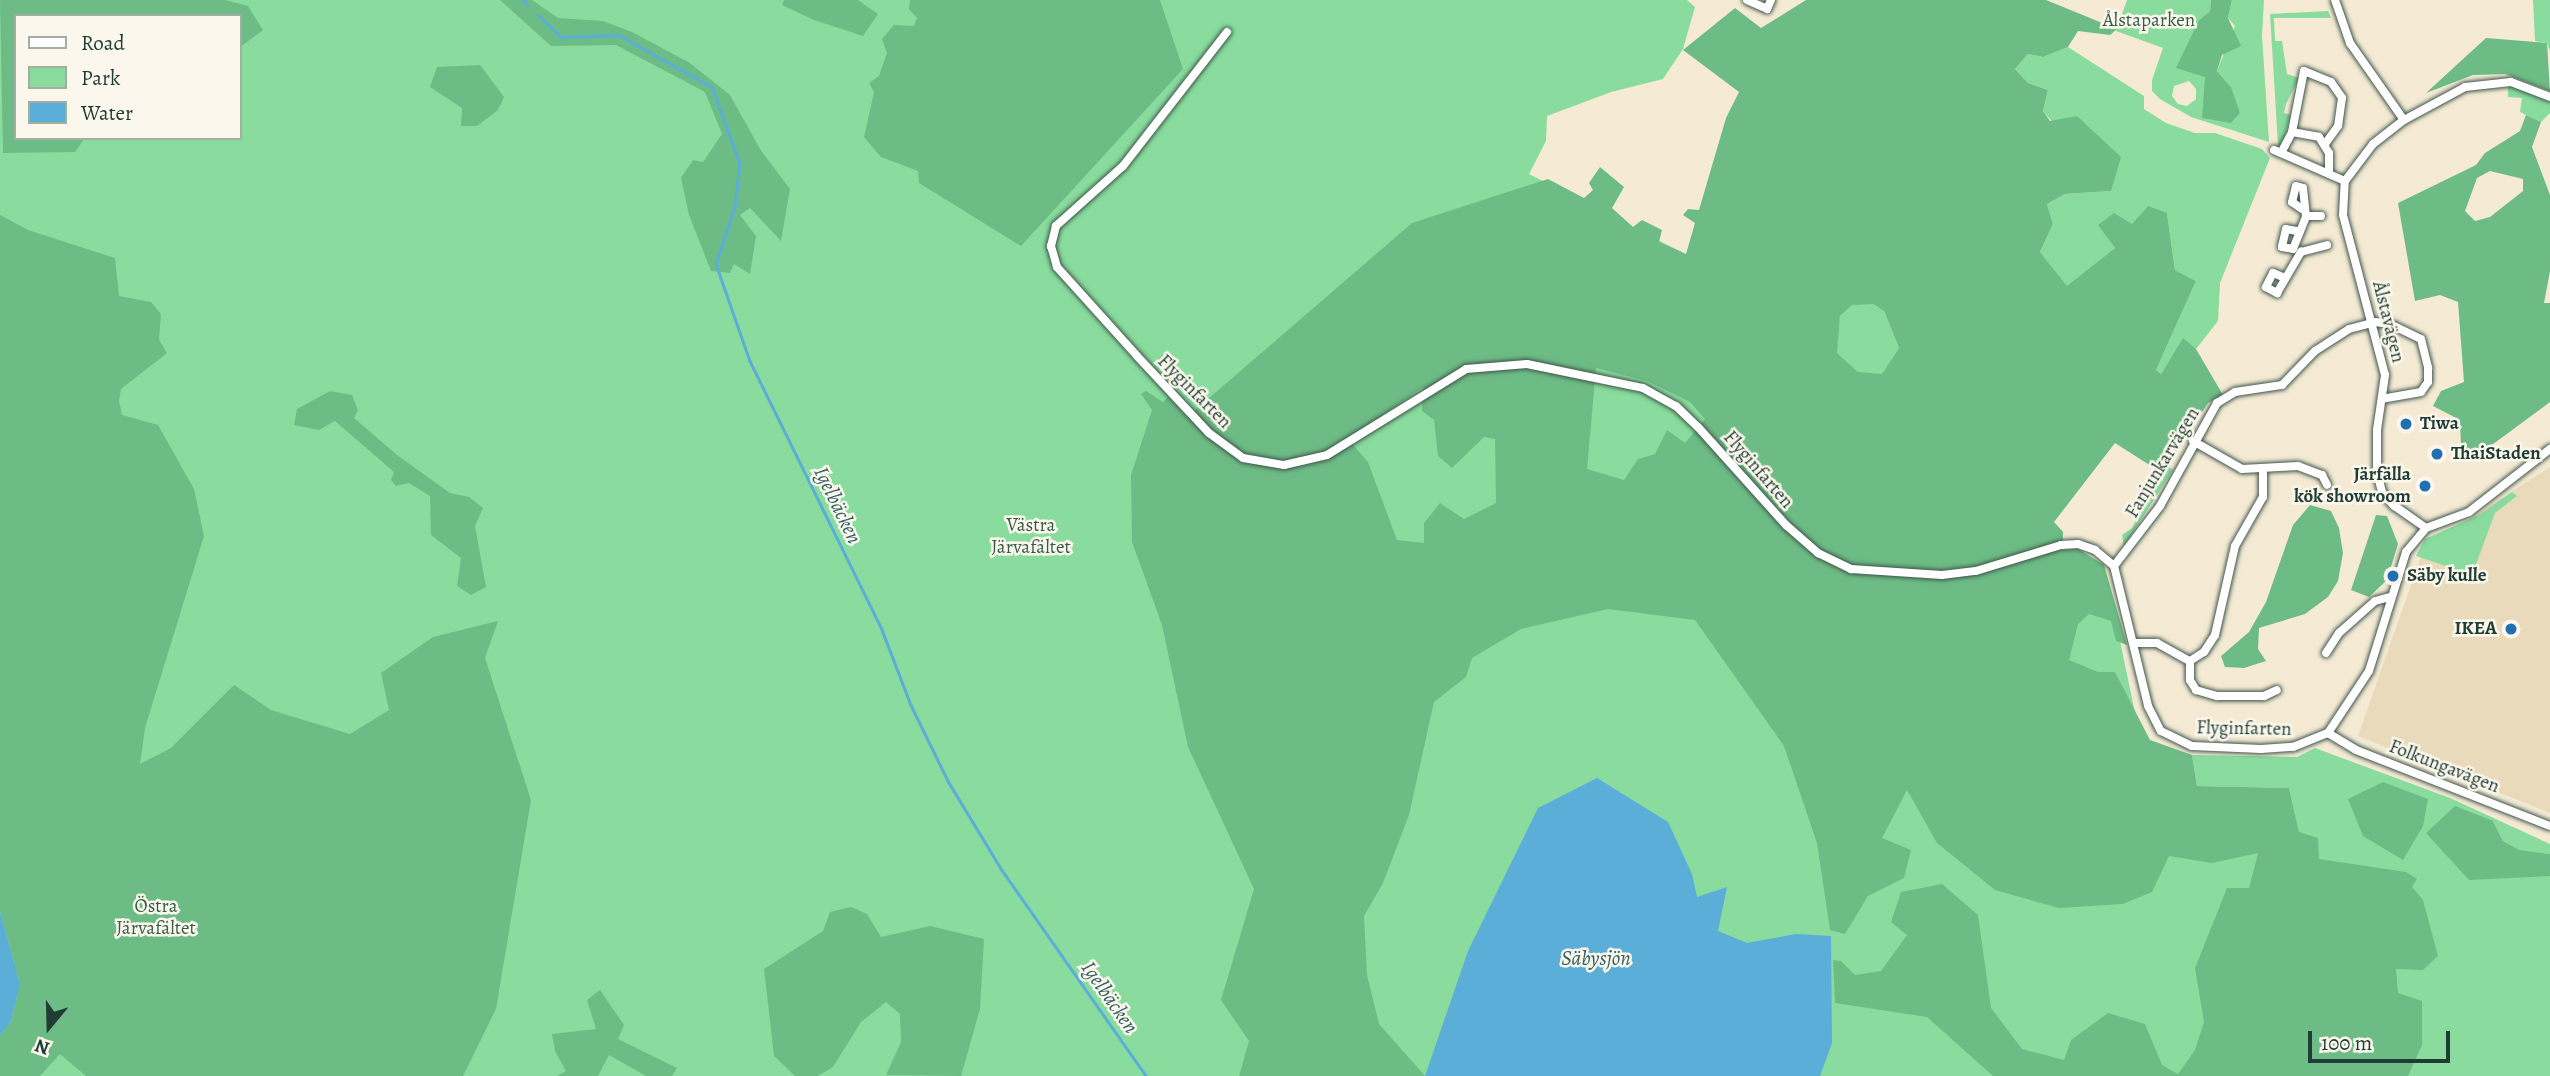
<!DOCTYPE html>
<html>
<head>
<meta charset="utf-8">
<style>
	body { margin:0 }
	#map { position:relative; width:2550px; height:1076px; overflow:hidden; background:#f5ebd5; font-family:Alegreya,serif }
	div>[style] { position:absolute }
	.built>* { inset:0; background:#e8daba }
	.green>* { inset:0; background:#89dc9e }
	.forest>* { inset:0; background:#6ebc85 }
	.water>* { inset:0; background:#5baed7 }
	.stream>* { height:2.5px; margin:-1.25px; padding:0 1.25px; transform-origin:1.25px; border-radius:1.25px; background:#5baed7 }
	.roads { filter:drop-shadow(0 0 2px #3f574c) drop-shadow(0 0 2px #3f574c) }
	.street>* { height:8px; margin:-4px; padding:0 4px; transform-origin:4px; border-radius:4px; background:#fff }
	.dots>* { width:19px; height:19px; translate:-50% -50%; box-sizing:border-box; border:4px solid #fbf7ec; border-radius:50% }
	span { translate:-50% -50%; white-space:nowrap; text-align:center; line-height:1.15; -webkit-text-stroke:5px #fbf7ec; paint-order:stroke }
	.park-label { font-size:19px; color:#345d49 }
	.street-label { font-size:19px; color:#1f3d34 }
	.poi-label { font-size:19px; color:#1f3d34; font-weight:700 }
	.left { translate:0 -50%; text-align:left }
	.right { translate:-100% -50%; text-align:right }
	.water-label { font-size:21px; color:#315f65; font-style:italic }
	.legend { position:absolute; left:14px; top:14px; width:228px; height:126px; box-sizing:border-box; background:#fbf7ec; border:2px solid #a3ada2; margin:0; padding:9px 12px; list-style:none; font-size:21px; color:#1f3d34 }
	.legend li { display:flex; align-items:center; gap:14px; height:35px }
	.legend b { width:35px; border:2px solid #a3ada2 }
	.north { position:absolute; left:14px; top:992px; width:70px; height:70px; -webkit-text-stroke:5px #fbf7ec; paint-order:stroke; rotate:199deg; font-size:19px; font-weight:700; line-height:28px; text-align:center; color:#1f3d34 }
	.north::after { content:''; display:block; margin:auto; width:24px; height:32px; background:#1f3d34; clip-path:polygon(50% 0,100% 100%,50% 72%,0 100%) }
	.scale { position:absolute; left:2308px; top:1031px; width:142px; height:32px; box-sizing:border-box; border:4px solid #1f3d34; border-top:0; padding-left:9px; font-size:21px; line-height:24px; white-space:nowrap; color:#1f3d34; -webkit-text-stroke:5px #fbf7ec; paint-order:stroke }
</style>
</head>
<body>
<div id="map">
	<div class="built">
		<i style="clip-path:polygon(2550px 467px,2550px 813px,2358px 736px,2424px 548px)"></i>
	</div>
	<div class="green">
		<i style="clip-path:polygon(evenodd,0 0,1687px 0,1695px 7px,1683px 49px,1663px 79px,1611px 92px,1547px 116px,1546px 141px,1529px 174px,1838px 332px,1840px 316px,1852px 304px,1873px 304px,1884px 311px,1899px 348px,1892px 359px,2063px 532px,2062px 550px,2078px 549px,2104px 565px,2157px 817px,2258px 853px,2250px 888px,2318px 859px,2299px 833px,2289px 788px,2197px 786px,2192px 755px,2297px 757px,2315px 748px,2450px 798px,2550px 844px,2550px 854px,2522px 851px,2550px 862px,2550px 1076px,0 1076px,0 0,16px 16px,240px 16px,240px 138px,16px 138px,16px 16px,0 0,2493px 821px,2503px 841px,2515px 848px,2426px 833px,2493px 821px)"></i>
		<i style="clip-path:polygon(evenodd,2127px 0,2211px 0,2210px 11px,2199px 20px,2205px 77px,2231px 87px,2217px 71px,2235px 26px,2228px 18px,2232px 0,2264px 0,2262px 36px,2269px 142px,2191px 117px,2160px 99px,2152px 91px,2152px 80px,2163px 48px,2116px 31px,2127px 0,2189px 81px,2196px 89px,2196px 99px,2187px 106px,2178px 104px,2172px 96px,2174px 86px,2189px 81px)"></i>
		<i style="clip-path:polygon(2533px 0,2550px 0,2550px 51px,2547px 43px,2535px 41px)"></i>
		<i style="clip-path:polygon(2328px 11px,2331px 18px,2274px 18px,2275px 41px,2282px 41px,2287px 74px,2299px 78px,2286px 104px,2284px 113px,2291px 115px,2282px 146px,2278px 145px,2270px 14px)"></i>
		<i style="clip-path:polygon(2068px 47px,2144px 96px,2144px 109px,2166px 123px,2195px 133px,2215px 133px,2262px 149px,2270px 158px,2220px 283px,2218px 321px,2196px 349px,2183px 339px,2161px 374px,2156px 370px,2196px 281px,2175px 270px,2167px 213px,2132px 224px,2099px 225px,2115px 248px,2067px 287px,2040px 252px,2053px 224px,2047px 204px,2065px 194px,2111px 191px,2043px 111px,2048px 90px,2028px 83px,2015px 69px,2028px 54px,2043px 57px)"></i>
		<i style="clip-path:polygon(2508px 84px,2550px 101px,2550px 113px,2541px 122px,2520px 112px,2522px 98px,2508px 97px)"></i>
		<i style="clip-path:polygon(2167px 465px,2173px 470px,2124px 546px,2122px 535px,2132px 528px)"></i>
		<i style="clip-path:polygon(2512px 492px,2517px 496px,2495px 513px,2472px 575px,2416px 556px,2425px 539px,2479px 515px)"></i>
	</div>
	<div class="forest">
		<i style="clip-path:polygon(0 0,225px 0,248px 6px,263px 30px,240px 47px,240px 16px,16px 16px,16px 138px,85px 138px,75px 152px,3px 153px)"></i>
		<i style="clip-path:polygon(500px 0,532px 0,558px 18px,603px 21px,632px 32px,690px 63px,730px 95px,760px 149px,790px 189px,781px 241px,750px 208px,740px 215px,756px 236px,750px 274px,734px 264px,730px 273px,711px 271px,689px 215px,681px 178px,693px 160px,703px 162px,722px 134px,705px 92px,616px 45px,551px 46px)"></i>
		<i style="clip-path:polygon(784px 0,858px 0,878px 14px,863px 36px,814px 20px,782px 5px)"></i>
		<i style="clip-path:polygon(910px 0,1160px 0,1183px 69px,1021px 246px,919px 183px,918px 171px,881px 157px,864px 137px,874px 92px,869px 83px,879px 76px,887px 53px,882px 39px,894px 25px,914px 26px,917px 18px,909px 9px)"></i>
		<i style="clip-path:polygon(evenodd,1806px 0,2046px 0,2117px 29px,2110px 35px,2078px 31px,2068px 47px,2043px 57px,2028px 54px,2015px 69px,2028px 83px,2048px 90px,2043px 111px,2050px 121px,2077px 116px,2121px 157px,2111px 191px,2065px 194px,2047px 204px,2053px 224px,2040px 252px,2067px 286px,2115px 248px,2098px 225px,2114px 213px,2132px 224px,2148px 206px,2167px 213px,2175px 270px,2196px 281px,2156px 370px,2161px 374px,2183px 338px,2196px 349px,2223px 395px,2208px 403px,2162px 473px,2115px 443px,2054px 522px,2063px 532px,2062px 550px,2078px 549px,2104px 565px,2127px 645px,2116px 641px,2111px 621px,2089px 614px,2078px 624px,2069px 660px,2098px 672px,2115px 672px,2150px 740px,2192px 755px,2197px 786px,2289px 788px,2299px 832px,2318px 838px,2319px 859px,2406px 872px,2417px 879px,2412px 887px,2423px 900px,2438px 956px,2423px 970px,2396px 969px,2398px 993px,2422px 1001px,2422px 1045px,2408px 1076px,1993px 1076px,1927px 1017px,1835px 1003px,1833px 960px,1841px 961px,1855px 975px,1881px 971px,1907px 935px,1891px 922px,1901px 892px,1942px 884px,1978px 915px,1991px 1008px,2022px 1049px,2064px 1060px,2071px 1040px,2108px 1013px,2145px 1024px,2162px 1065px,2178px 1074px,2195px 1050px,2204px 1022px,2195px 968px,2227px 888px,2249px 888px,2258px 853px,2212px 863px,2169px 856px,2152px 892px,2123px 904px,2059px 908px,1995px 890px,1937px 843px,1907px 790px,1882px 838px,1911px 850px,1904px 878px,1868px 896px,1845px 934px,1830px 930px,1817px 843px,1784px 746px,1695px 620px,1608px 609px,1521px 629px,1472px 658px,1466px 677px,1434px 702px,1409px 815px,1383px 883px,1364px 916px,1367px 975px,1379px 1024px,1425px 1076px,1239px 1076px,1249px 1041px,1221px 1000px,1254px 889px,1188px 747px,1162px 625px,1132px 542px,1131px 475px,1152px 410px,1141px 394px,1146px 391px,1163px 402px,1168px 397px,1187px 417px,1412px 223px,1548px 179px,1584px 198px,1593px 190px,1589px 183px,1600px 167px,1624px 187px,1612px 208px,1633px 227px,1642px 220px,1662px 230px,1659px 242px,1686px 254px,1695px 223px,1683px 215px,1688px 209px,1699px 210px,1726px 118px,1739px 92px,1683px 50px,1735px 8px,1761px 28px,1806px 0,1873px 304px,1884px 311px,1899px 348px,1882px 374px,1858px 372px,1837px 353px,1840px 316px,1852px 305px,1873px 304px,1806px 0,1596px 368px,1647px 381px,1690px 402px,1705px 419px,1685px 443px,1667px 430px,1655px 454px,1638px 459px,1624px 480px,1587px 469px,1596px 368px,1806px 0,1423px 387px,1422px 411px,1434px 420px,1438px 456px,1452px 468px,1484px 437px,1495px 439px,1496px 503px,1464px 519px,1440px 503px,1424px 523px,1424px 543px,1397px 540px,1368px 462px,1348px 439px,1423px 387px)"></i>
		<i style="clip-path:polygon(2211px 0,2232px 0,2228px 18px,2241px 46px,2222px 55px,2217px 71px,2231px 87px,2240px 113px,2231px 123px,2202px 118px,2205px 77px,2176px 68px,2199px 20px,2210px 11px)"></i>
		<i style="clip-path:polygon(2486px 38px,2547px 43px,2550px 91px,2505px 74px,2473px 75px,2426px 93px)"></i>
		<i style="clip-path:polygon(480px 65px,504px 97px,498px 110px,477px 126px,461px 126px,462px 108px,430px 87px,437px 67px)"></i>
		<i style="clip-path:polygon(evenodd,2526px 115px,2541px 122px,2532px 147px,2550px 195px,2550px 271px,2544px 303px,2550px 303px,2550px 402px,2481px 453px,2470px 454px,2461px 447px,2460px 420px,2433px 406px,2441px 391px,2464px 382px,2458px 302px,2440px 295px,2415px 301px,2398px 203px,2476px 165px,2485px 153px,2520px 131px,2526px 115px,2490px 171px,2523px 179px,2523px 191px,2490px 217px,2475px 221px,2465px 211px,2477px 178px,2490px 171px)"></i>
		<i style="clip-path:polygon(0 215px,28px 230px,115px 258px,119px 296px,151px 302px,161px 314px,159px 340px,167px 353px,121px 389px,119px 401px,122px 415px,158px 425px,194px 489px,204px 536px,145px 728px,140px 764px,171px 748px,234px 685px,271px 710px,350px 734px,389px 710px,381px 673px,433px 637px,498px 621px,485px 658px,531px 800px,496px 1009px,463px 1076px,86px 1076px,60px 1054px,40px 1076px,0 1076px,0 1036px,11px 1021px,20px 984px,0 912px)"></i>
		<i style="clip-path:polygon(330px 391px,352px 395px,358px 410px,354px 418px,397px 455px,450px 493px,469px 497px,483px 508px,475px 526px,486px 587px,471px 595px,457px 586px,461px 558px,431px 535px,430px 496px,409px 483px,396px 486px,391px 480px,394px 472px,335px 421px,319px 430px,294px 425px,297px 409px)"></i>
		<i style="clip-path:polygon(2310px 505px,2331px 511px,2339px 528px,2343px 553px,2338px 581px,2328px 597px,2305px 614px,2259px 628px,2258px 649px,2266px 661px,2244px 668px,2225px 667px,2221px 656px,2249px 632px,2266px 602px,2293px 525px)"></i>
		<i style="clip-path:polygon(2376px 515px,2387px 516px,2398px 544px,2387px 580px,2369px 597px,2351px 590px)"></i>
		<i style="clip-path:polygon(2383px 782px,2428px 799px,2423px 826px,2403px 860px,2363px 836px,2348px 799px)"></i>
		<i style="clip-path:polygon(2455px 806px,2493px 821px,2503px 841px,2519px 850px,2550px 854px,2550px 876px,2469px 880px,2426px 833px)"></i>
		<i style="clip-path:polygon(851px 907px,867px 914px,881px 937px,930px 926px,984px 939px,980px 1009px,961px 1076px,886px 1075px,901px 1042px,900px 1014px,886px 1002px,861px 1022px,833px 1067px,818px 1076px,795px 1076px,774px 1056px,764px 969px,823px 931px,830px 912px)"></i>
		<i style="clip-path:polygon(600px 990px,624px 1025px,618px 1039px,677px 1068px,672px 1076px,646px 1076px,609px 1055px,598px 1076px,557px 1076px,566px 1071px,555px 1051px,552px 1034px,596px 1029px,587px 1000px)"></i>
	</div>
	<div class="water">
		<i style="clip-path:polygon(1597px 778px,1668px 822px,1692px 874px,1697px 897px,1727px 887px,1718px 931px,1747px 943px,1796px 934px,1831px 936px,1832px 1043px,1820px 1076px,1425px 1076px,1468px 951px,1538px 808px)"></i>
		<i style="clip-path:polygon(0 912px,20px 984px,11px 1021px,0 1036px)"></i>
	</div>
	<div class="stream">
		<i style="left:523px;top:0;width:7px;rotate:45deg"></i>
		<i style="left:538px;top:15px;width:33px;rotate:43deg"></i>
		<i style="left:562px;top:37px;width:57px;rotate:-2deg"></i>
		<i style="left:619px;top:35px;width:107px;rotate:29.2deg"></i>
		<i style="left:712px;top:87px;width:81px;rotate:69.8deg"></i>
		<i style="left:740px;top:163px;width:45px;rotate:96.3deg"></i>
		<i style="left:735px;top:208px;width:59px;rotate:108.7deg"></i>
		<i style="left:716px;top:264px;width:103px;rotate:70.7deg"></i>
		<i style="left:750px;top:361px;width:297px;rotate:63.8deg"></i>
		<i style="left:881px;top:627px;width:84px;rotate:69deg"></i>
		<i style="left:911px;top:705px;width:85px;rotate:64deg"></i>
		<i style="left:948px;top:781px;width:104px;rotate:58.8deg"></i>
		<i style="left:1002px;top:870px;width:251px;rotate:55deg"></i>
	</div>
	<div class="roads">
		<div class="street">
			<i style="left:1747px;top:0;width:22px;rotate:24deg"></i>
			<i style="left:1767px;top:9px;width:10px;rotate:-66deg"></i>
			<i style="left:2335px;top:0;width:46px;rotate:70.8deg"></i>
			<i style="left:2350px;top:43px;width:94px;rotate:55deg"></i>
			<i style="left:1227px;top:32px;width:170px;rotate:127.8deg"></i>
			<i style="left:1123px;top:166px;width:90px;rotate:138.2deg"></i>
			<i style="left:1056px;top:226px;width:21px;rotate:104deg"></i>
			<i style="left:1051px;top:246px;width:22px;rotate:74deg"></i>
			<i style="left:1057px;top:267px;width:120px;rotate:48deg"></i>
			<i style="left:1137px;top:356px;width:105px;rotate:46.9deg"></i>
			<i style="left:1209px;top:433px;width:42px;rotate:36.3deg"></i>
			<i style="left:1243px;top:458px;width:42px;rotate:9.7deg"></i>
			<i style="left:1284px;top:465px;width:44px;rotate:-13.1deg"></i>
			<i style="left:1327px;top:455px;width:163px;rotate:-31.7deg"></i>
			<i style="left:1466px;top:369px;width:61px;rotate:-4.7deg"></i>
			<i style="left:1527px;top:364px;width:118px;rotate:11.7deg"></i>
			<i style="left:1643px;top:388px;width:38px;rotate:29deg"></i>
			<i style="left:1676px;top:406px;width:30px;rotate:44deg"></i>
			<i style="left:1698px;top:427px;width:132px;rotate:48.1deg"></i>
			<i style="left:1786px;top:525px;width:43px;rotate:41.2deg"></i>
			<i style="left:1818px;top:553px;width:37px;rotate:26deg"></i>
			<i style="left:1851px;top:569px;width:91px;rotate:3.8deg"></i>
			<i style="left:1942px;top:575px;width:34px;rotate:-7deg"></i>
			<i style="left:1976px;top:571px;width:89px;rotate:-17deg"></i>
			<i style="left:2061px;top:545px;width:17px;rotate:-3deg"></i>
			<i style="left:2078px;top:544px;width:18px;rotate:19deg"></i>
			<i style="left:2095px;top:550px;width:25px;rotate:40deg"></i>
			<i style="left:2114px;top:566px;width:144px;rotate:76.3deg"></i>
			<i style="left:2148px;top:706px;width:28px;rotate:63deg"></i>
			<i style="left:2161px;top:731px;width:34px;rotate:26deg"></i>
			<i style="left:2192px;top:746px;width:69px;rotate:2.5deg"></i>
			<i style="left:2261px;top:749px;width:32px;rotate:-4deg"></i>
			<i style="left:2293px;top:747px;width:38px;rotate:-22deg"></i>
			<i style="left:2328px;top:733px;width:74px;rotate:-56.5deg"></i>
			<i style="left:2369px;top:671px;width:125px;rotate:-72.7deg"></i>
			<i style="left:2406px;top:552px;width:31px;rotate:-50deg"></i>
			<i style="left:2426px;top:528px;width:46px;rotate:-20.4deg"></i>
			<i style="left:2469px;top:512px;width:103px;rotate:-37.9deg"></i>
			<i style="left:2292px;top:132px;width:62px;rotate:-78.9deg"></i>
			<i style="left:2304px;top:71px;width:29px;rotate:22deg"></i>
			<i style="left:2331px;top:82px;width:19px;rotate:55deg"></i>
			<i style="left:2342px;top:98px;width:28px;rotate:98deg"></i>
			<i style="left:2338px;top:126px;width:22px;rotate:126deg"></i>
			<i style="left:2274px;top:150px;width:77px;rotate:23.6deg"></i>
			<i style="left:2281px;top:153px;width:24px;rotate:-62deg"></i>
			<i style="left:2292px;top:132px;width:27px;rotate:10deg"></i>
			<i style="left:2319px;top:137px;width:19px;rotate:58deg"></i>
			<i style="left:2329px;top:153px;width:20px;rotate:90deg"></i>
			<i style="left:2302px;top:209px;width:12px;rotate:-145deg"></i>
			<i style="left:2292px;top:202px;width:16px;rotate:-76deg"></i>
			<i style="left:2296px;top:186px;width:7px;rotate:16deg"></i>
			<i style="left:2303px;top:188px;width:28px;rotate:84deg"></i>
			<i style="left:2297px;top:231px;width:11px;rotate:-170deg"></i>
			<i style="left:2286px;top:229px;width:18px;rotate:103deg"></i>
			<i style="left:2282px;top:247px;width:11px;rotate:10deg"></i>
			<i style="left:2293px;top:249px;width:35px;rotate:-68deg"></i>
			<i style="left:2306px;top:216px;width:15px"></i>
			<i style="left:2285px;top:278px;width:13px;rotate:-157deg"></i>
			<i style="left:2273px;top:273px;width:16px;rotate:117deg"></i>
			<i style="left:2266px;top:287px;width:13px;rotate:29deg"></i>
			<i style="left:2277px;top:293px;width:48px;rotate:-59.7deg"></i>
			<i style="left:2301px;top:252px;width:27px;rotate:-15deg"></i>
			<i style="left:2193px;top:441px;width:56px;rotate:29.7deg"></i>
			<i style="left:2242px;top:469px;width:56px;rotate:-3.1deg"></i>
			<i style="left:2298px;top:466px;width:26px;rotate:21deg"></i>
			<i style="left:2322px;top:475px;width:11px;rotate:63deg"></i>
			<i style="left:2426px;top:528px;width:39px;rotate:-145deg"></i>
			<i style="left:2394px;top:506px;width:18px;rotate:-131deg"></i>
			<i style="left:2382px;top:492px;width:21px;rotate:-104deg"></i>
			<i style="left:2377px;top:472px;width:42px;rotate:-90deg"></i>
			<i style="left:2377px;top:430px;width:56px;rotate:-81.7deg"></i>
			<i style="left:2385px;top:375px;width:165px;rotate:-104.7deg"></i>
			<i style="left:2343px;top:215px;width:34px;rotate:-87deg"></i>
			<i style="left:2345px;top:181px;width:46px;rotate:-52.9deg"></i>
			<i style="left:2373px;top:144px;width:39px;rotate:-38deg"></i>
			<i style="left:2404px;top:120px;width:69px;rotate:-28.4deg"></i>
			<i style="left:2465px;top:87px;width:46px;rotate:-6.2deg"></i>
			<i style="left:2511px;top:82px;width:42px;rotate:21deg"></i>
			<i style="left:2114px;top:566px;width:76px;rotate:-52.5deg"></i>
			<i style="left:2160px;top:506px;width:118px;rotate:-61deg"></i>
			<i style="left:2217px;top:403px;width:21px;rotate:-31deg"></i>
			<i style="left:2235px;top:392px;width:48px;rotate:-8.5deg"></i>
			<i style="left:2282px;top:385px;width:47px;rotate:-45.9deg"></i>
			<i style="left:2315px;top:351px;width:40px;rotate:-32.9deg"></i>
			<i style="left:2349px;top:329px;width:27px;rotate:-15deg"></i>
			<i style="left:2375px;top:322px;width:15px;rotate:8deg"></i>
			<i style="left:2390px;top:324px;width:34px;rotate:26deg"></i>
			<i style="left:2421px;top:339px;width:30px;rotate:76deg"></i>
			<i style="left:2428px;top:368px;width:14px;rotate:90deg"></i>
			<i style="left:2428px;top:382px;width:12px;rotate:125deg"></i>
			<i style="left:2421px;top:392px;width:39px;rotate:170deg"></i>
			<i style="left:2134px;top:643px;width:23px"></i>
			<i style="left:2157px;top:643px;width:38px;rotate:29deg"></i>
			<i style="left:2190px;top:661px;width:17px;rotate:-33deg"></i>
			<i style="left:2204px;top:652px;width:20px;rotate:-57deg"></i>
			<i style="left:2215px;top:635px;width:91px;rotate:-77.3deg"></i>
			<i style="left:2235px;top:546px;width:56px;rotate:-60.3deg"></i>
			<i style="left:2263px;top:497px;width:26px;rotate:-90deg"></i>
			<i style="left:2326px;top:653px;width:24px;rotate:-57deg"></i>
			<i style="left:2339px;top:633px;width:48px;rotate:-41.6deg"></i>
			<i style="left:2375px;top:601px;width:16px;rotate:-15deg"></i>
			<i style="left:2190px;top:661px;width:19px;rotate:90deg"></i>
			<i style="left:2190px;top:680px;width:12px;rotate:59deg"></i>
			<i style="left:2196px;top:690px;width:22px;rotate:16deg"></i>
			<i style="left:2217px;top:696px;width:47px"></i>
			<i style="left:2264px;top:696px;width:14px;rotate:-25deg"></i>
			<i style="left:2328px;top:733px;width:33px;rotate:31deg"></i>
			<i style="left:2356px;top:750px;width:208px;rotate:21.4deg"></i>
		</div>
	</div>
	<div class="dots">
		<i style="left:2406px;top:424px;background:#1f6fb2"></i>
		<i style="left:2437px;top:454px;background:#1f6fb2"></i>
		<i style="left:2425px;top:486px;background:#1f6fb2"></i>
		<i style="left:2393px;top:576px;background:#1f6fb2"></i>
		<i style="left:2511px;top:629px;background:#1f6fb2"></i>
	</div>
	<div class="park-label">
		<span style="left:2149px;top:21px">Ålstaparken</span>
		<span style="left:1031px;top:537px">Västra<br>Järvafältet</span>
		<span style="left:156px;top:918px">Östra<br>Järvafältet</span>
	</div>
	<div class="street-label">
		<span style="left:2388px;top:322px;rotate:76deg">Ålstavägen</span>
		<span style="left:1194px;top:392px;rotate:45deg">Flyginfarten</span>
		<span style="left:2163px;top:463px;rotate:-59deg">Fanjunkarvägen</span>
		<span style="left:1758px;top:470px;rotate:49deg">Flyginfarten</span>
		<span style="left:2244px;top:729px;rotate:1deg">Flyginfarten</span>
		<span style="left:2444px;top:767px;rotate:21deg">Folkungavägen</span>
	</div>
	<div class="poi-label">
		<span class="left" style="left:2420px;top:424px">Tiwa</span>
		<span class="left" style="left:2451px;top:454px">ThaiStaden</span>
		<span class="right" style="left:2411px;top:486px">Järfälla<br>kök showroom</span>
		<span class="left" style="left:2407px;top:576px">Säby kulle</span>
		<span class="right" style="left:2497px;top:629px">IKEA</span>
	</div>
	<div class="water-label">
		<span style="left:838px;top:505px;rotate:64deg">Igelbäcken</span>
		<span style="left:1596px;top:958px">Säbysjön</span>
		<span style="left:1110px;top:997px;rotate:55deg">Igelbäcken</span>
	</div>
	<ul class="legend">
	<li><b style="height:9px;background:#fff"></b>Road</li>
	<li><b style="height:19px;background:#89dc9e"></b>Park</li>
	<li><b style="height:19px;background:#5baed7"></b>Water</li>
	</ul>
	<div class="north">N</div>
	<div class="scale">100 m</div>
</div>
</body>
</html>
